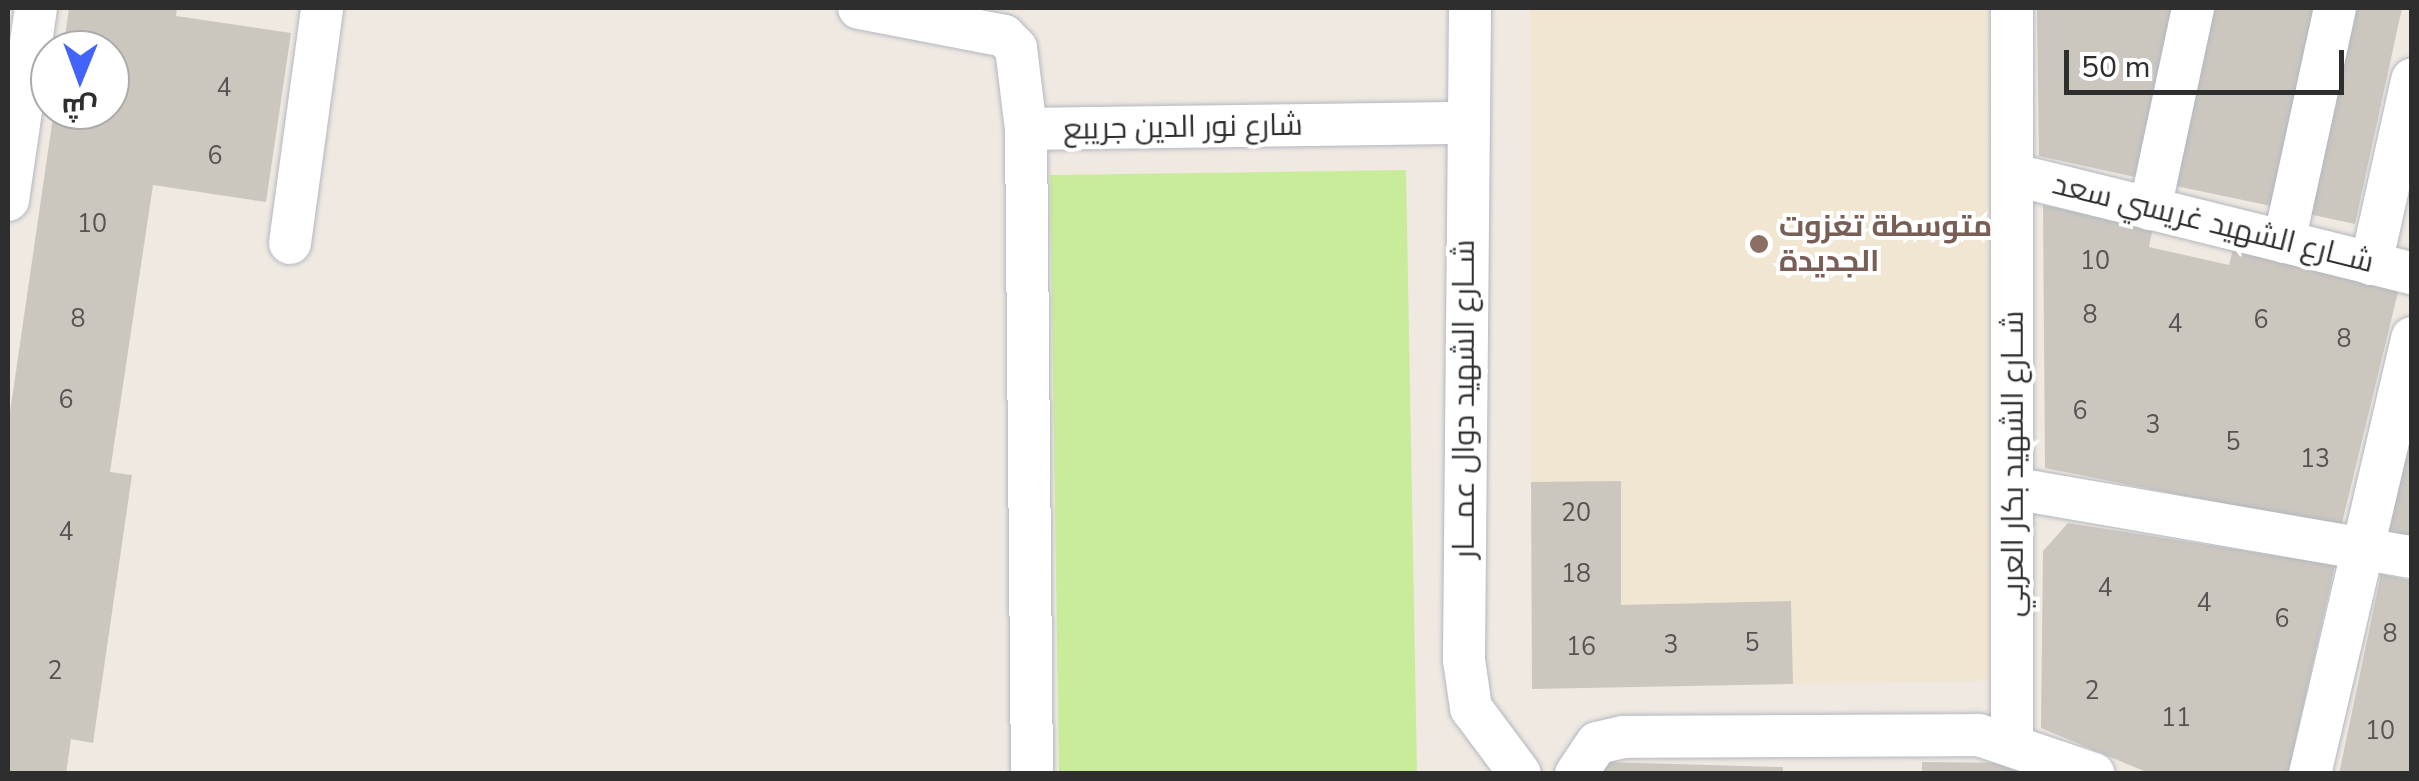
<!DOCTYPE html>
<html>
<head>
<meta charset="utf-8">
<style>
	body { margin:0 }
	#map { position:relative; width:2419px; height:781px; overflow:hidden; background:#efe9e1; font-family:"Nunito Sans",Cairo,sans-serif }
	div>[style] { position:absolute }
	.education>* { inset:0; background:#f0e6d1 }
	.pitch>* { inset:0; background:#c9ec9a }
	.building>* { inset:0; background:#cbc7bf }
	.roads { filter:drop-shadow(0 0 2px #b4b7c1) drop-shadow(0 0 2px #b4b7c1) }
	.street>* { height:42px; margin:-21px; padding:0 21px; transform-origin:21px; border-radius:21px; background:#fff }
	.dots>* { width:28px; height:28px; translate:-50% -50%; box-sizing:border-box; border:5px solid #fff; border-radius:50% }
	span { translate:-50% -50%; white-space:nowrap; text-align:center; line-height:1.15; -webkit-text-stroke:8px #fff; paint-order:stroke }
	.number-label { font-size:25px; color:#555452 }
	.number-label span { -webkit-text-stroke-width:0 }
	.street-label { font-size:30px; color:#2e2e2e }
	.education-label { font-size:30px; color:#785e54; font-weight:700 }
	.left { translate:0 -50%; text-align:left }
	.frame { position:absolute; inset:0; border:10px solid #2e2e2e; pointer-events:none }
	.north { position:absolute; left:30px; top:30px; width:100px; height:100px; box-sizing:border-box; background:#fff; border:2px solid #ababab; border-radius:50%; rotate:181deg; font-size:28px; font-weight:700; line-height:40px; text-align:center; color:#2e2e2e }
	.north::after { content:''; display:block; margin:auto; width:35px; height:45px; background:#4264fb; clip-path:polygon(50% 0,100% 100%,50% 72%,0 100%) }
	.scale { position:absolute; left:2064px; top:50px; width:280px; height:45px; box-sizing:border-box; border:5px solid #2e2e2e; border-top:0; padding-left:12px; font-size:30px; line-height:35px; white-space:nowrap; color:#2e2e2e; -webkit-text-stroke:8px #fff; paint-order:stroke }
</style>
</head>
<body>
<div id="map">
	<div class="education">
		<i style="clip-path:polygon(1530px 8px,1987px 8px,1988px 681px,1793px 684px,1791px 601px,1621px 605px,1621px 482px,1531px 482px)"></i>
	</div>
	<div class="pitch">
		<i style="clip-path:polygon(1406px 170px,1417px 773px,1059px 773px,1050px 175px)"></i>
	</div>
	<div class="building">
		<i style="clip-path:polygon(69px 8px,177px 8px,176px 16px,291px 33px,266px 202px,153px 185px,110px 472px,132px 475px,93px 743px,71px 739px,66px 774px,8px 774px,8px 426px,54px 110px,110px 110px,110px 50px,63px 50px)"></i>
		<i style="clip-path:polygon(2037px 8px,2181px 8px,2144px 179px,2039px 156px)"></i>
		<i style="clip-path:polygon(2209px 8px,2319px 8px,2276px 207px,2171px 185px)"></i>
		<i style="clip-path:polygon(2347px 8px,2402px 8px,2355px 224px,2304px 213px)"></i>
		<i style="clip-path:polygon(2043px 205px,2153px 227px,2149px 247px,2229px 265px,2233px 249px,2399px 288px,2341px 527px,2045px 468px)"></i>
		<i style="clip-path:polygon(2412px 429px,2412px 537px,2383px 531px)"></i>
		<i style="clip-path:polygon(1621px 481px,1621px 605px,1791px 601px,1793px 684px,1532px 689px,1531px 482px)"></i>
		<i style="clip-path:polygon(2068px 523px,2335px 565px,2288px 774px,2151px 774px,2041px 728px,2043px 551px)"></i>
		<i style="clip-path:polygon(2381px 574px,2412px 581px,2412px 774px,2339px 774px)"></i>
		<i style="clip-path:polygon(1603px 762px,1783px 767px,1783px 774px,1603px 774px)"></i>
		<i style="clip-path:polygon(1922px 762px,2009px 763px,2032px 774px,1922px 774px)"></i>
	</div>
	<div class="roads">
		<div class="street">
			<i style="left:859px;top:8px;width:148px;rotate:10.9deg"></i>
			<i style="left:1004px;top:36px;width:17px;rotate:45deg"></i>
			<i style="left:1016px;top:48px;width:82px;rotate:83deg"></i>
			<i style="left:1026px;top:129px;width:441px;rotate:-0.8deg"></i>
			<i style="left:1470px;top:8px;width:652px;rotate:90.53deg"></i>
			<i style="left:1464px;top:660px;width:49px;rotate:81.7deg"></i>
			<i style="left:1471px;top:708px;width:82px;rotate:53.4deg"></i>
			<i style="left:2012px;top:8px;width:732px;rotate:90deg"></i>
			<i style="left:1026px;top:129px;width:645px;rotate:89.47deg"></i>
			<i style="left:2015px;top:175px;width:409px;rotate:13.9deg"></i>
			<i style="left:8px;top:200px;width:194px;rotate:-81.7deg"></i>
			<i style="left:2150px;top:209px;width:206px;rotate:-77.9deg"></i>
			<i style="left:2284px;top:242px;width:239px;rotate:-77.7deg"></i>
			<i style="left:290px;top:243px;width:237px;rotate:-82.2deg"></i>
			<i style="left:2371px;top:264px;width:189px;rotate:-77.4deg"></i>
			<i style="left:2017px;top:489px;width:401px;rotate:9.8deg"></i>
			<i style="left:1576px;top:774px;width:37px;rotate:-56deg"></i>
			<i style="left:1597px;top:743px;width:27px;rotate:-13deg"></i>
			<i style="left:1623px;top:737px;width:356px;rotate:-0.3deg"></i>
			<i style="left:1979px;top:735px;width:121px;rotate:18.7deg"></i>
			<i style="left:2310px;top:774px;width:448px;rotate:-76.8deg"></i>
		</div>
	</div>
	<div class="dots">
		<i style="left:1759px;top:244px;background:#8d6e63"></i>
	</div>
	<div class="number-label">
		<span style="left:224px;top:88px">4</span>
		<span style="left:215px;top:156px">6</span>
		<span style="left:92px;top:224px">10</span>
		<span style="left:2095px;top:261px">10</span>
		<span style="left:2090px;top:315px">8</span>
		<span style="left:78px;top:319px">8</span>
		<span style="left:2261px;top:320px">6</span>
		<span style="left:2175px;top:324px">4</span>
		<span style="left:2344px;top:339px">8</span>
		<span style="left:66px;top:400px">6</span>
		<span style="left:2080px;top:411px">6</span>
		<span style="left:2153px;top:425px">3</span>
		<span style="left:2233px;top:442px">5</span>
		<span style="left:2315px;top:459px">13</span>
		<span style="left:1576px;top:513px">20</span>
		<span style="left:66px;top:532px">4</span>
		<span style="left:1576px;top:574px">18</span>
		<span style="left:2105px;top:588px">4</span>
		<span style="left:2204px;top:603px">4</span>
		<span style="left:2282px;top:619px">6</span>
		<span style="left:2390px;top:634px">8</span>
		<span style="left:1752px;top:643px">5</span>
		<span style="left:1671px;top:645px">3</span>
		<span style="left:1581px;top:647px">16</span>
		<span style="left:55px;top:671px">2</span>
		<span style="left:2092px;top:691px">2</span>
		<span style="left:2176px;top:718px">11</span>
		<span style="left:2380px;top:731px">10</span>
	</div>
	<div class="street-label">
		<span style="left:1183px;top:128px;rotate:-1deg">شارع نور الدين جريبع</span>
		<span style="left:2213px;top:224px;rotate:14deg">شــارع الشهيد غريسي سعد</span>
		<span style="left:1465px;top:399px;rotate:-90deg">شــارع الشهيد دوال عمـــار</span>
		<span style="left:2014px;top:464px;rotate:-90deg">شــارع الشهيد بكار العربي</span>
	</div>
	<div class="education-label">
		<span class="left" style="left:1779px;top:244px">متوسطة تغزوت<br>الجديدة</span>
	</div>
	<div class="frame"></div>
	<div class="north">ش</div>
	<div class="scale">50 m</div>
</div>
</body>
</html>
